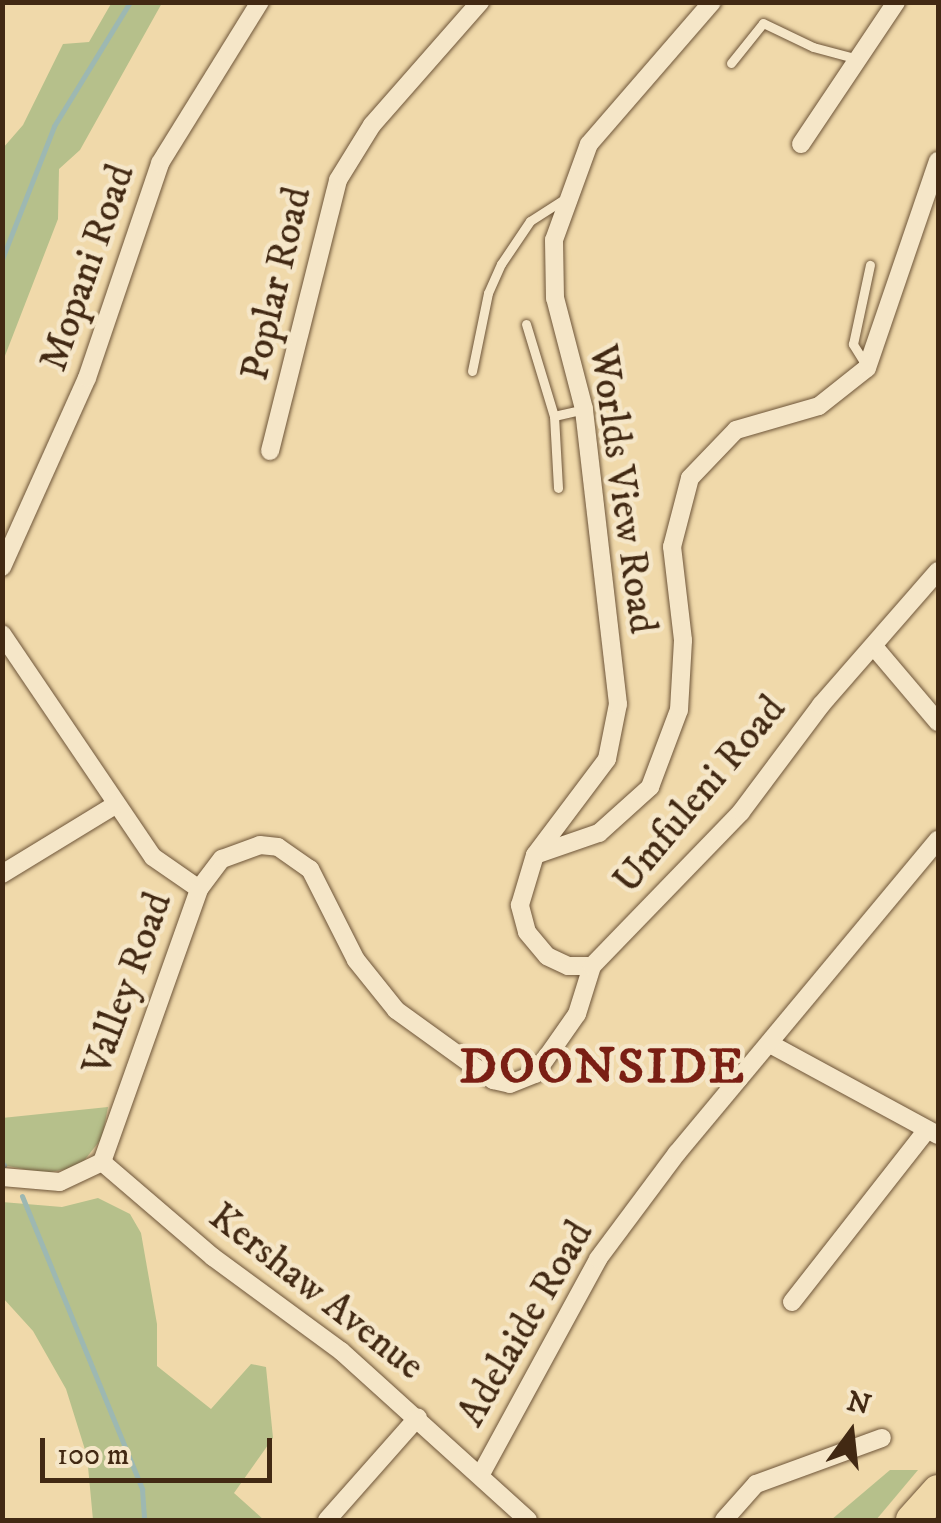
<!DOCTYPE html>
<html>
<head>
<meta charset="utf-8">
<style>
	body { margin:0 }
	#map { position:relative; width:941px; height:1523px; overflow:hidden; background:#f0d9aa; font-family:"IM FELL DW Pica",serif }
	div>[style] { position:absolute }
	.green>* { inset:0; background:#b6c08b }
	.stream>* { height:5px; margin:-2.5px; padding:0 2.5px; transform-origin:2.5px; border-radius:2.5px; background:#9db8b2 }
	.roads { filter:drop-shadow(0 0 2px #6e5539) drop-shadow(0 0 2px #6e5539) }
	.lane>* { height:9px; margin:-4.5px; padding:0 4.5px; transform-origin:4.5px; border-radius:4.5px; background:#f5e6c8 }
	.street>* { height:18px; margin:-9px; padding:0 9px; transform-origin:9px; border-radius:9px; background:#f5e6c8 }
	.highway>* { height:32px; margin:-16px; padding:0 16px; transform-origin:16px; border-radius:16px; background:#f0d9aa }
	span { translate:-50% -50%; white-space:nowrap; text-align:center; line-height:1.15; -webkit-text-stroke:9px #f5e6c8; paint-order:stroke }
	.street-label { font-size:40px; color:#422913 }
	.district-label { font-size:50px; color:#7a1f14; font-weight:700; letter-spacing:2.5px }
	.frame { position:absolute; inset:0; border:5px solid #422913; pointer-events:none }
	.north { position:absolute; left:801px; top:1383px; width:100px; height:100px; -webkit-text-stroke:8px #f5e6c8; paint-order:stroke; rotate:15deg; font-size:28px; font-weight:700; line-height:40px; text-align:center; color:#422913 }
	.north::after { content:''; display:block; margin:auto; width:35px; height:45px; background:#422913; clip-path:polygon(50% 0,100% 100%,50% 72%,0 100%) }
	.scale { position:absolute; left:40px; top:1438px; width:232px; height:45px; box-sizing:border-box; border:5px solid #422913; border-top:0; padding-left:12px; font-size:30px; line-height:35px; white-space:nowrap; color:#422913; -webkit-text-stroke:8px #f5e6c8; paint-order:stroke }
</style>
</head>
<body>
<div id="map">
	<div class="green">
		<i style="clip-path:polygon(112px 2px,162px 3px,80px 150px,59px 169px,58px 219px,3px 361px,3px 148px,23px 125px,63px 44px,89px 42px)"></i>
		<i style="clip-path:polygon(108px 1107px,102px 1138px,79px 1167px,44px 1173px,3px 1165px,2px 1118px)"></i>
		<i style="clip-path:polygon(98px 1198px,130px 1214px,141px 1233px,157px 1324px,157px 1366px,211px 1409px,251px 1364px,266px 1367px,273px 1438px,234px 1493px,264px 1520px,93px 1520px,87px 1456px,66px 1389px,33px 1331px,3px 1298px,2px 1202px,62px 1207px)"></i>
		<i style="clip-path:polygon(890px 1470px,918px 1470px,876px 1520px,831px 1520px)"></i>
	</div>
	<div class="stream">
		<i style="left:2px;top:259px;width:143px;rotate:-68.6deg"></i>
		<i style="left:54px;top:126px;width:145px;rotate:-58.5deg"></i>
		<i style="left:2px;top:1163px;width:3px;rotate:45deg"></i>
		<i style="left:22px;top:1196px;width:317px;rotate:67.7deg"></i>
		<i style="left:142px;top:1489px;width:31px;rotate:86deg"></i>
	</div>
	<div class="roads">
		<div class="lane">
			<i style="left:731px;top:63px;width:51px;rotate:-51.3deg"></i>
			<i style="left:763px;top:23px;width:55px;rotate:25.6deg"></i>
			<i style="left:813px;top:47px;width:47px;rotate:14.9deg"></i>
			<i style="left:526px;top:324px;width:96px;rotate:73.1deg"></i>
			<i style="left:554px;top:416px;width:72px;rotate:86.8deg"></i>
			<i style="left:866px;top:365px;width:25px;rotate:-122deg"></i>
			<i style="left:853px;top:344px;width:81px;rotate:-77.9deg"></i>
			<i style="left:472px;top:371px;width:80px;rotate:-78.4deg"></i>
			<i style="left:488px;top:293px;width:32px;rotate:-66deg"></i>
			<i style="left:501px;top:264px;width:52px;rotate:-56deg"></i>
			<i style="left:530px;top:221px;width:43px;rotate:-32.6deg"></i>
			<i style="left:554px;top:416px;width:31px;rotate:-13deg"></i>
		</div>
		<div class="street">
			<i style="left:801px;top:144px;width:171px;rotate:-56.2deg"></i>
			<i style="left:270px;top:451px;width:279px;rotate:-75.9deg"></i>
			<i style="left:338px;top:180px;width:65px;rotate:-58.3deg"></i>
			<i style="left:372px;top:125px;width:164px;rotate:-48.7deg"></i>
			<i style="left:2px;top:567px;width:207px;rotate:-65.8deg"></i>
			<i style="left:87px;top:378px;width:227px;rotate:-71.2deg"></i>
			<i style="left:160px;top:163px;width:190px;rotate:-58.2deg"></i>
			<i style="left:2px;top:634px;width:269px;rotate:55.9deg"></i>
			<i style="left:153px;top:857px;width:56px;rotate:34.8deg"></i>
			<i style="left:876px;top:649px;width:96px;rotate:49.7deg"></i>
			<i style="left:535px;top:855px;width:68px;rotate:-19deg"></i>
			<i style="left:599px;top:833px;width:69px;rotate:-42deg"></i>
			<i style="left:650px;top:787px;width:82px;rotate:-69.4deg"></i>
			<i style="left:679px;top:710px;width:70px;rotate:-86.7deg"></i>
			<i style="left:683px;top:640px;width:94px;rotate:-96.7deg"></i>
			<i style="left:672px;top:547px;width:71px;rotate:-75.4deg"></i>
			<i style="left:690px;top:478px;width:66px;rotate:-46.2deg"></i>
			<i style="left:736px;top:430px;width:86px;rotate:-16.1deg"></i>
			<i style="left:819px;top:406px;width:61px;rotate:-38.4deg"></i>
			<i style="left:867px;top:368px;width:219px;rotate:-71.1deg"></i>
			<i style="left:2px;top:874px;width:132px;rotate:-31.4deg"></i>
			<i style="left:592px;top:966px;width:24px;rotate:180deg"></i>
			<i style="left:568px;top:966px;width:23px;rotate:-155deg"></i>
			<i style="left:547px;top:956px;width:31px;rotate:-130deg"></i>
			<i style="left:527px;top:932px;width:28px;rotate:-105deg"></i>
			<i style="left:520px;top:905px;width:52px;rotate:-73.3deg"></i>
			<i style="left:535px;top:855px;width:120px;rotate:-53.1deg"></i>
			<i style="left:607px;top:759px;width:56px;rotate:-78.7deg"></i>
			<i style="left:618px;top:704px;width:297px;rotate:-96.6deg"></i>
			<i style="left:584px;top:409px;width:115px;rotate:-104.6deg"></i>
			<i style="left:555px;top:298px;width:58px;rotate:-91deg"></i>
			<i style="left:554px;top:240px;width:102px;rotate:-70deg"></i>
			<i style="left:589px;top:144px;width:188px;rotate:-49.1deg"></i>
			<i style="left:772px;top:1045px;width:189px;rotate:28.5deg"></i>
			<i style="left:102px;top:1162px;width:146px;rotate:40.6deg"></i>
			<i style="left:213px;top:1257px;width:159px;rotate:36.3deg"></i>
			<i style="left:341px;top:1351px;width:252px;rotate:42.1deg"></i>
			<i style="left:2px;top:1177px;width:58px;rotate:4.9deg"></i>
			<i style="left:60px;top:1182px;width:47px;rotate:-25.5deg"></i>
			<i style="left:102px;top:1162px;width:290px;rotate:-70.4deg"></i>
			<i style="left:199px;top:889px;width:38px;rotate:-53deg"></i>
			<i style="left:222px;top:859px;width:40px;rotate:-20.2deg"></i>
			<i style="left:260px;top:845px;width:18px;rotate:6deg"></i>
			<i style="left:278px;top:847px;width:39px;rotate:35deg"></i>
			<i style="left:310px;top:869px;width:102px;rotate:63.2deg"></i>
			<i style="left:356px;top:960px;width:64px;rotate:51.3deg"></i>
			<i style="left:396px;top:1010px;width:120px;rotate:35.8deg"></i>
			<i style="left:493px;top:1080px;width:17px;rotate:13deg"></i>
			<i style="left:510px;top:1084px;width:27px;rotate:-22deg"></i>
			<i style="left:535px;top:1074px;width:73px;rotate:-55deg"></i>
			<i style="left:577px;top:1014px;width:50px;rotate:-72.6deg"></i>
			<i style="left:592px;top:966px;width:214px;rotate:-45.9deg"></i>
			<i style="left:741px;top:812px;width:134px;rotate:-53.2deg"></i>
			<i style="left:821px;top:705px;width:178px;rotate:-48.9deg"></i>
			<i style="left:792px;top:1302px;width:219px;rotate:-51.9deg"></i>
			<i style="left:481px;top:1474px;width:245px;rotate:-61.4deg"></i>
			<i style="left:598px;top:1259px;width:132px;rotate:-53.3deg"></i>
			<i style="left:677px;top:1153px;width:408px;rotate:-50.2deg"></i>
			<i style="left:327px;top:1520px;width:137px;rotate:-48.5deg"></i>
			<i style="left:724px;top:1520px;width:48px;rotate:-48.4deg"></i>
			<i style="left:756px;top:1484px;width:134px;rotate:-20.1deg"></i>
		</div>
		<div class="highway">
			<i style="left:912px;top:1520px;width:39px;rotate:-48deg"></i>
		</div>
	</div>
	<div class="street-label">
		<span style="left:88px;top:268px;rotate:-71deg">Mopani Road</span>
		<span style="left:277px;top:284px;rotate:-77deg">Poplar Road</span>
		<span style="left:622px;top:489px;rotate:82deg">Worlds View Road</span>
		<span style="left:700px;top:795px;rotate:-50deg">Umfuleni Road</span>
		<span style="left:128px;top:984px;rotate:-70deg">Valley Road</span>
		<span style="left:316px;top:1292px;rotate:38deg">Kershaw Avenue</span>
		<span style="left:526px;top:1324px;rotate:-60deg">Adelaide Road</span>
	</div>
	<div class="district-label">
		<span style="left:603px;top:1068px">DOONSIDE</span>
	</div>
	<div class="frame"></div>
	<div class="north">N</div>
	<div class="scale">100 m</div>
</div>
</body>
</html>
